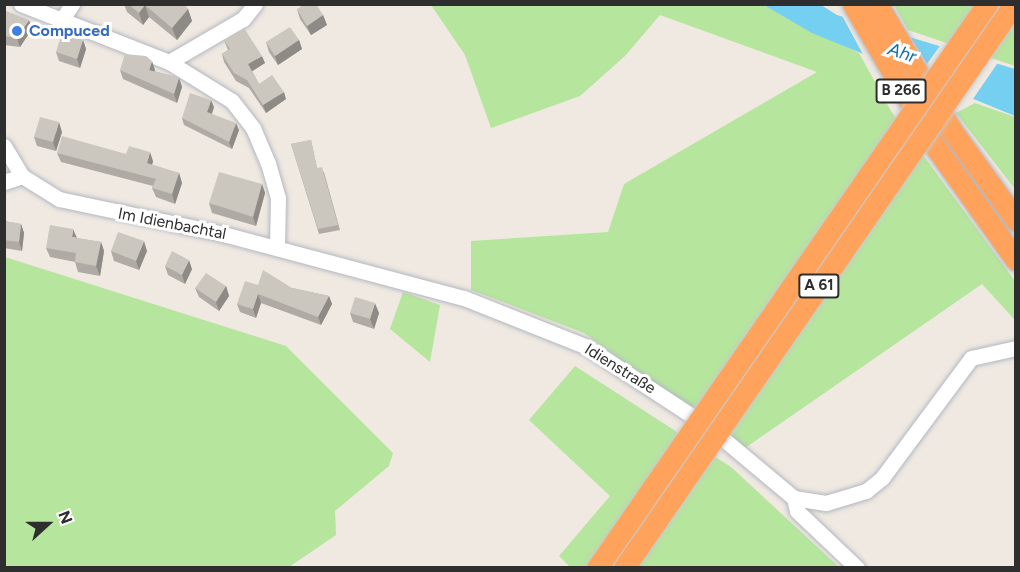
<!DOCTYPE html>
<html>
<head>
<meta charset="utf-8">
<style>
	body { margin:0 }
	#map { position:relative; width:1020px; height:572px; overflow:hidden; background:#efe9e1; font-family:Figtree,sans-serif }
	div>[style] { position:absolute }
	.green>* { inset:0; background:#b6e59e }
	.water>* { inset:0; background:#75cff0 }
	.pier>* { inset:0; background:#efe9e1 }
	.roads { filter:drop-shadow(0 0 2px #b4b7c1) drop-shadow(0 0 2px #b4b7c1) }
	.minor>* { height:15px; margin:-7.5px; padding:0 7.5px; transform-origin:7.5px; border-radius:7.5px; background:#fff }
	.highway>* { height:21px; margin:-10.5px; padding:0 10.5px; transform-origin:10.5px; border-radius:10.5px; background:#ffa35c }
	.bridges { filter:drop-shadow(0 0 2px #c9c9c9) drop-shadow(0 0 2px #c9c9c9) }
	.highway-bridge>* { height:21px; margin:-10.5px; padding:0 10.5px; transform-origin:10.5px; border-radius:10.5px; background:#ffa35c }
	.wall>* { inset:0; background:#afaba4 }
	.shaded-wall>* { inset:0; background:#8e8b86 }
	.building>* { inset:0; background:#cbc7bf }
	.dots>* { width:16px; height:16px; translate:-50% -50%; box-sizing:border-box; border:3px solid #fff; border-radius:50% }
	span { translate:-50% -50%; white-space:nowrap; text-align:center; line-height:1.15; -webkit-text-stroke:6px #fff; paint-order:stroke }
	.shield-label span { padding:2px 4px; background:#fff; border:2px solid; border-radius:4px; -webkit-text-stroke-width:0 }
	.shield-label { font-size:15px; color:#2e2e2e; font-weight:700 }
	.shop-label { font-size:16px; color:#366cbe; font-weight:700 }
	.left { translate:0 -50%; text-align:left }
	.street-label { font-size:16px; color:#2e2e2e }
	.water-label { font-size:18px; color:#0d6fa3; font-style:italic }
	.frame { position:absolute; inset:0; border:6px solid #2e2e2e; pointer-events:none }
	.north { position:absolute; left:18px; top:494px; width:60px; height:60px; -webkit-text-stroke:4px #fff; paint-order:stroke; rotate:69deg; font-size:16px; font-weight:700; line-height:24px; text-align:center; color:#2e2e2e }
	.north::after { content:''; display:block; margin:auto; width:21px; height:27px; background:#2e2e2e; clip-path:polygon(50% 0,100% 100%,50% 72%,0 100%) }
</style>
</head>
<body>
<div id="map">
	<div class="green">
		<i style="clip-path:polygon(431px 5px,764px 5px,859px 53px,891px 111px,1015px 281px,1015px 320px,982px 284px,745px 448px,584px 333px,471px 290px,471px 241px,608px 232px,624px 184px,817px 72px,660px 15px,625px 56px,580px 96px,491px 128px,465px 55px)"></i>
		<i style="clip-path:polygon(894px 5px,1015px 5px,1015px 66px,908px 30px)"></i>
		<i style="clip-path:polygon(975px 103px,1015px 117px,1015px 189px,956px 113px)"></i>
		<i style="clip-path:polygon(5px 257px,286px 346px,393px 453px,389px 466px,335px 511px,336px 535px,289px 567px,5px 567px)"></i>
		<i style="clip-path:polygon(403px 292px,440px 305px,430px 362px,390px 329px)"></i>
		<i style="clip-path:polygon(575px 366px,731px 467px,839px 567px,570px 567px,559px 556px,610px 496px,529px 420px)"></i>
	</div>
	<div class="water">
		<i style="clip-path:polygon(764px 5px,821px 5px,837px 15px,1015px 69px,1015px 116px,812px 33px)"></i>
	</div>
	<div class="pier">
		<i style="clip-path:polygon(840px 12px,908px 33px,927px 64px,942px 43px,999px 61px,971px 102px,865px 58px)"></i>
	</div>
	<div class="roads">
		<div class="minor">
			<i style="left:21px;top:4px;width:159px;rotate:21.4deg"></i>
			<i style="left:169px;top:62px;width:74px;rotate:31.8deg"></i>
			<i style="left:232px;top:101px;width:34px;rotate:52deg"></i>
			<i style="left:253px;top:128px;width:38px;rotate:67deg"></i>
			<i style="left:268px;top:163px;width:36px;rotate:74deg"></i>
			<i style="left:278px;top:198px;width:49px;rotate:91.2deg"></i>
			<i style="left:63px;top:18px;width:17px;rotate:-57deg"></i>
			<i style="left:169px;top:62px;width:86px;rotate:-30.2deg"></i>
			<i style="left:243px;top:19px;width:19px;rotate:-51deg"></i>
			<i style="left:4px;top:146px;width:35px;rotate:59deg"></i>
			<i style="left:22px;top:176px;width:44px;rotate:31.9deg"></i>
			<i style="left:59px;top:199px;width:168px;rotate:12deg"></i>
			<i style="left:223px;top:234px;width:249px;rotate:14.9deg"></i>
			<i style="left:464px;top:298px;width:132px;rotate:21.7deg"></i>
			<i style="left:587px;top:347px;width:146px;rotate:33.3deg"></i>
			<i style="left:709px;top:427px;width:111px;rotate:39.9deg"></i>
			<i style="left:794px;top:498px;width:32px;rotate:9deg"></i>
			<i style="left:826px;top:503px;width:42px;rotate:-16.7deg"></i>
			<i style="left:866px;top:491px;width:21px;rotate:-39deg"></i>
			<i style="left:882px;top:478px;width:149px;rotate:-53.4deg"></i>
			<i style="left:971px;top:358px;width:46px;rotate:-12.5deg"></i>
			<i style="left:4px;top:182px;width:19px;rotate:-18deg"></i>
			<i style="left:794px;top:498px;width:13px;rotate:77deg"></i>
			<i style="left:797px;top:511px;width:83px;rotate:43.5deg"></i>
		</div>
		<div class="highway">
			<i style="left:853px;top:4px;width:168px;rotate:59.9deg"></i>
			<i style="left:937px;top:149px;width:136px;rotate:54.6deg"></i>
			<i style="left:877px;top:4px;width:147px;rotate:59.4deg"></i>
			<i style="left:952px;top:131px;width:110px;rotate:54.3deg"></i>
		</div>
	</div>
	<div class="bridges">
		<div class="highway-bridge">
			<i style="left:597px;top:568px;width:686px;rotate:-55.34deg"></i>
			<i style="left:624px;top:568px;width:686px;rotate:-55.34deg"></i>
		</div>
	</div>
	<div class="wall">
		<i style="clip-path:polygon(124px 4px,183px 4px,188px 9px,192px 21px,177px 40px,149px 17px,143px 25px,127px 12px)"></i>
		<i style="clip-path:polygon(297px 9px,323px 15px,327px 25px,311px 35px,300px 19px)"></i>
		<i style="clip-path:polygon(4px 10px,32px 29px,20px 47px,4px 45px)"></i>
		<i style="clip-path:polygon(83px 40px,86px 49px,80px 68px,59px 61px,56px 52px)"></i>
		<i style="clip-path:polygon(224px 40px,265px 63px,252px 71px,259px 84px,286px 99px,266px 113px,249px 88px,236px 81px,224px 62px,222px 54px,228px 50px)"></i>
		<i style="clip-path:polygon(299px 40px,302px 49px,278px 65px,269px 52px,266px 42px)"></i>
		<i style="clip-path:polygon(120px 70px,155px 70px,154px 71px,179px 78px,182px 87px,177px 103px,123px 79px)"></i>
		<i style="clip-path:polygon(214px 107px,212px 114px,239px 130px,232px 149px,184px 125px,182px 118px)"></i>
		<i style="clip-path:polygon(62px 132px,56px 151px,37px 146px,34px 137px)"></i>
		<i style="clip-path:polygon(311px 140px,317px 168px,324px 172px,340px 230px,319px 234px,291px 144px)"></i>
		<i style="clip-path:polygon(57px 153px,153px 161px,152px 165px,179px 173px,182px 183px,175px 204px,156px 197px,152px 188px,153px 186px,61px 162px)"></i>
		<i style="clip-path:polygon(262px 184px,265px 193px,256px 226px,212px 213px,209px 203px)"></i>
		<i style="clip-path:polygon(4px 221px,21px 224px,24px 233px,22px 251px,4px 248px)"></i>
		<i style="clip-path:polygon(76px 238px,101px 242px,104px 251px,100px 276px,78px 272px,75px 262px,50px 257px,46px 248px)"></i>
		<i style="clip-path:polygon(111px 251px,147px 251px,139px 270px,114px 261px)"></i>
		<i style="clip-path:polygon(165px 266px,192px 269px,185px 284px,168px 275px)"></i>
		<i style="clip-path:polygon(258px 285px,292px 288px,329px 296px,332px 304px,321px 325px,261px 303px,256px 318px,240px 312px,237px 304px)"></i>
		<i style="clip-path:polygon(226px 286px,229px 296px,219px 311px,199px 297px,195px 288px)"></i>
		<i style="clip-path:polygon(350px 313px,379px 313px,374px 329px,353px 322px)"></i>
	</div>
	<div class="shaded-wall">
		<i style="clip-path:polygon(145px 5px,149px 17px,143px 25px,139px 13px)"></i>
		<i style="clip-path:polygon(188px 9px,192px 21px,177px 40px,172px 28px)"></i>
		<i style="clip-path:polygon(323px 15px,327px 25px,311px 35px,307px 26px)"></i>
		<i style="clip-path:polygon(29px 20px,32px 29px,20px 47px,17px 38px)"></i>
		<i style="clip-path:polygon(83px 40px,86px 49px,80px 68px,77px 59px)"></i>
		<i style="clip-path:polygon(299px 40px,302px 49px,278px 65px,275px 56px)"></i>
		<i style="clip-path:polygon(262px 56px,265px 63px,251px 72px,248px 64px)"></i>
		<i style="clip-path:polygon(152px 61px,155px 70px,152px 78px,149px 70px)"></i>
		<i style="clip-path:polygon(179px 78px,182px 87px,177px 103px,174px 94px)"></i>
		<i style="clip-path:polygon(284px 92px,286px 99px,266px 113px,263px 105px)"></i>
		<i style="clip-path:polygon(211px 100px,214px 107px,210px 119px,207px 112px)"></i>
		<i style="clip-path:polygon(59px 122px,62px 132px,56px 151px,53px 142px)"></i>
		<i style="clip-path:polygon(236px 123px,239px 130px,232px 149px,229px 142px)"></i>
		<i style="clip-path:polygon(150px 152px,153px 161px,150px 172px,147px 163px)"></i>
		<i style="clip-path:polygon(179px 173px,182px 183px,175px 204px,172px 194px)"></i>
		<i style="clip-path:polygon(262px 184px,265px 193px,256px 226px,253px 217px)"></i>
		<i style="clip-path:polygon(21px 224px,24px 233px,22px 251px,19px 242px)"></i>
		<i style="clip-path:polygon(73px 229px,77px 238px,72px 237px)"></i>
		<i style="clip-path:polygon(144px 241px,147px 251px,139px 270px,136px 261px)"></i>
		<i style="clip-path:polygon(101px 242px,104px 251px,100px 276px,96px 266px)"></i>
		<i style="clip-path:polygon(189px 260px,192px 269px,185px 284px,182px 275px)"></i>
		<i style="clip-path:polygon(226px 286px,229px 296px,219px 311px,216px 302px)"></i>
		<i style="clip-path:polygon(258px 294px,261px 303px,256px 318px,253px 309px)"></i>
		<i style="clip-path:polygon(329px 296px,332px 304px,321px 325px,318px 317px)"></i>
		<i style="clip-path:polygon(375px 303px,379px 313px,374px 329px,370px 319px)"></i>
	</div>
	<div class="building">
		<i style="clip-path:polygon(128px 4px,183px 4px,188px 9px,172px 28px,145px 5px,139px 13px)"></i>
		<i style="clip-path:polygon(305px 4px,316px 4px,323px 15px,307px 26px,297px 9px)"></i>
		<i style="clip-path:polygon(4px 10px,29px 20px,17px 38px,4px 36px)"></i>
		<i style="clip-path:polygon(290px 27px,299px 40px,275px 56px,266px 42px)"></i>
		<i style="clip-path:polygon(244px 28px,262px 56px,248px 64px,259px 84px,272px 75px,284px 92px,263px 105px,247px 80px,234px 73px,222px 54px,230px 49px,224px 40px)"></i>
		<i style="clip-path:polygon(62px 33px,83px 40px,77px 59px,56px 52px)"></i>
		<i style="clip-path:polygon(125px 54px,146px 56px,152px 61px,149px 70px,179px 78px,174px 94px,120px 70px)"></i>
		<i style="clip-path:polygon(190px 93px,211px 100px,207px 112px,236px 123px,229px 142px,182px 118px)"></i>
		<i style="clip-path:polygon(40px 117px,59px 122px,53px 142px,34px 137px)"></i>
		<i style="clip-path:polygon(62px 136px,126px 154px,129px 146px,150px 152px,147px 163px,179px 173px,172px 194px,152px 188px,156px 179px,57px 153px)"></i>
		<i style="clip-path:polygon(311px 140px,317px 168px,322px 167px,338px 225px,318px 229px,291px 144px)"></i>
		<i style="clip-path:polygon(219px 172px,262px 184px,253px 217px,209px 203px)"></i>
		<i style="clip-path:polygon(4px 221px,21px 224px,19px 242px,4px 240px)"></i>
		<i style="clip-path:polygon(50px 225px,73px 229px,72px 237px,101px 242px,96px 266px,75px 262px,76px 253px,46px 248px)"></i>
		<i style="clip-path:polygon(118px 232px,144px 241px,136px 261px,111px 251px)"></i>
		<i style="clip-path:polygon(172px 251px,189px 260px,182px 275px,165px 266px)"></i>
		<i style="clip-path:polygon(263px 270px,292px 288px,329px 296px,318px 317px,258px 294px,253px 309px,237px 304px,245px 281px,258px 285px)"></i>
		<i style="clip-path:polygon(206px 273px,226px 286px,216px 302px,195px 288px)"></i>
		<i style="clip-path:polygon(355px 297px,375px 303px,370px 319px,350px 313px)"></i>
	</div>
	<div class="dots">
		<i style="left:17px;top:31px;background:#3f7fe0"></i>
	</div>
	<div class="shield-label">
		<span style="left:901px;top:91px">B 266</span>
		<span style="left:819px;top:286px">A 61</span>
	</div>
	<div class="shop-label">
		<span class="left" style="left:29px;top:31px">Compuced</span>
	</div>
	<div class="street-label">
		<span style="left:172px;top:224px;rotate:11deg">Im Idienbachtal</span>
		<span style="left:620px;top:369px;rotate:32deg">Idienstraße</span>
	</div>
	<div class="water-label">
		<span style="left:902px;top:53px;rotate:18deg">Ahr</span>
	</div>
	<div class="frame"></div>
	<div class="north">N</div>
</div>
</body>
</html>
